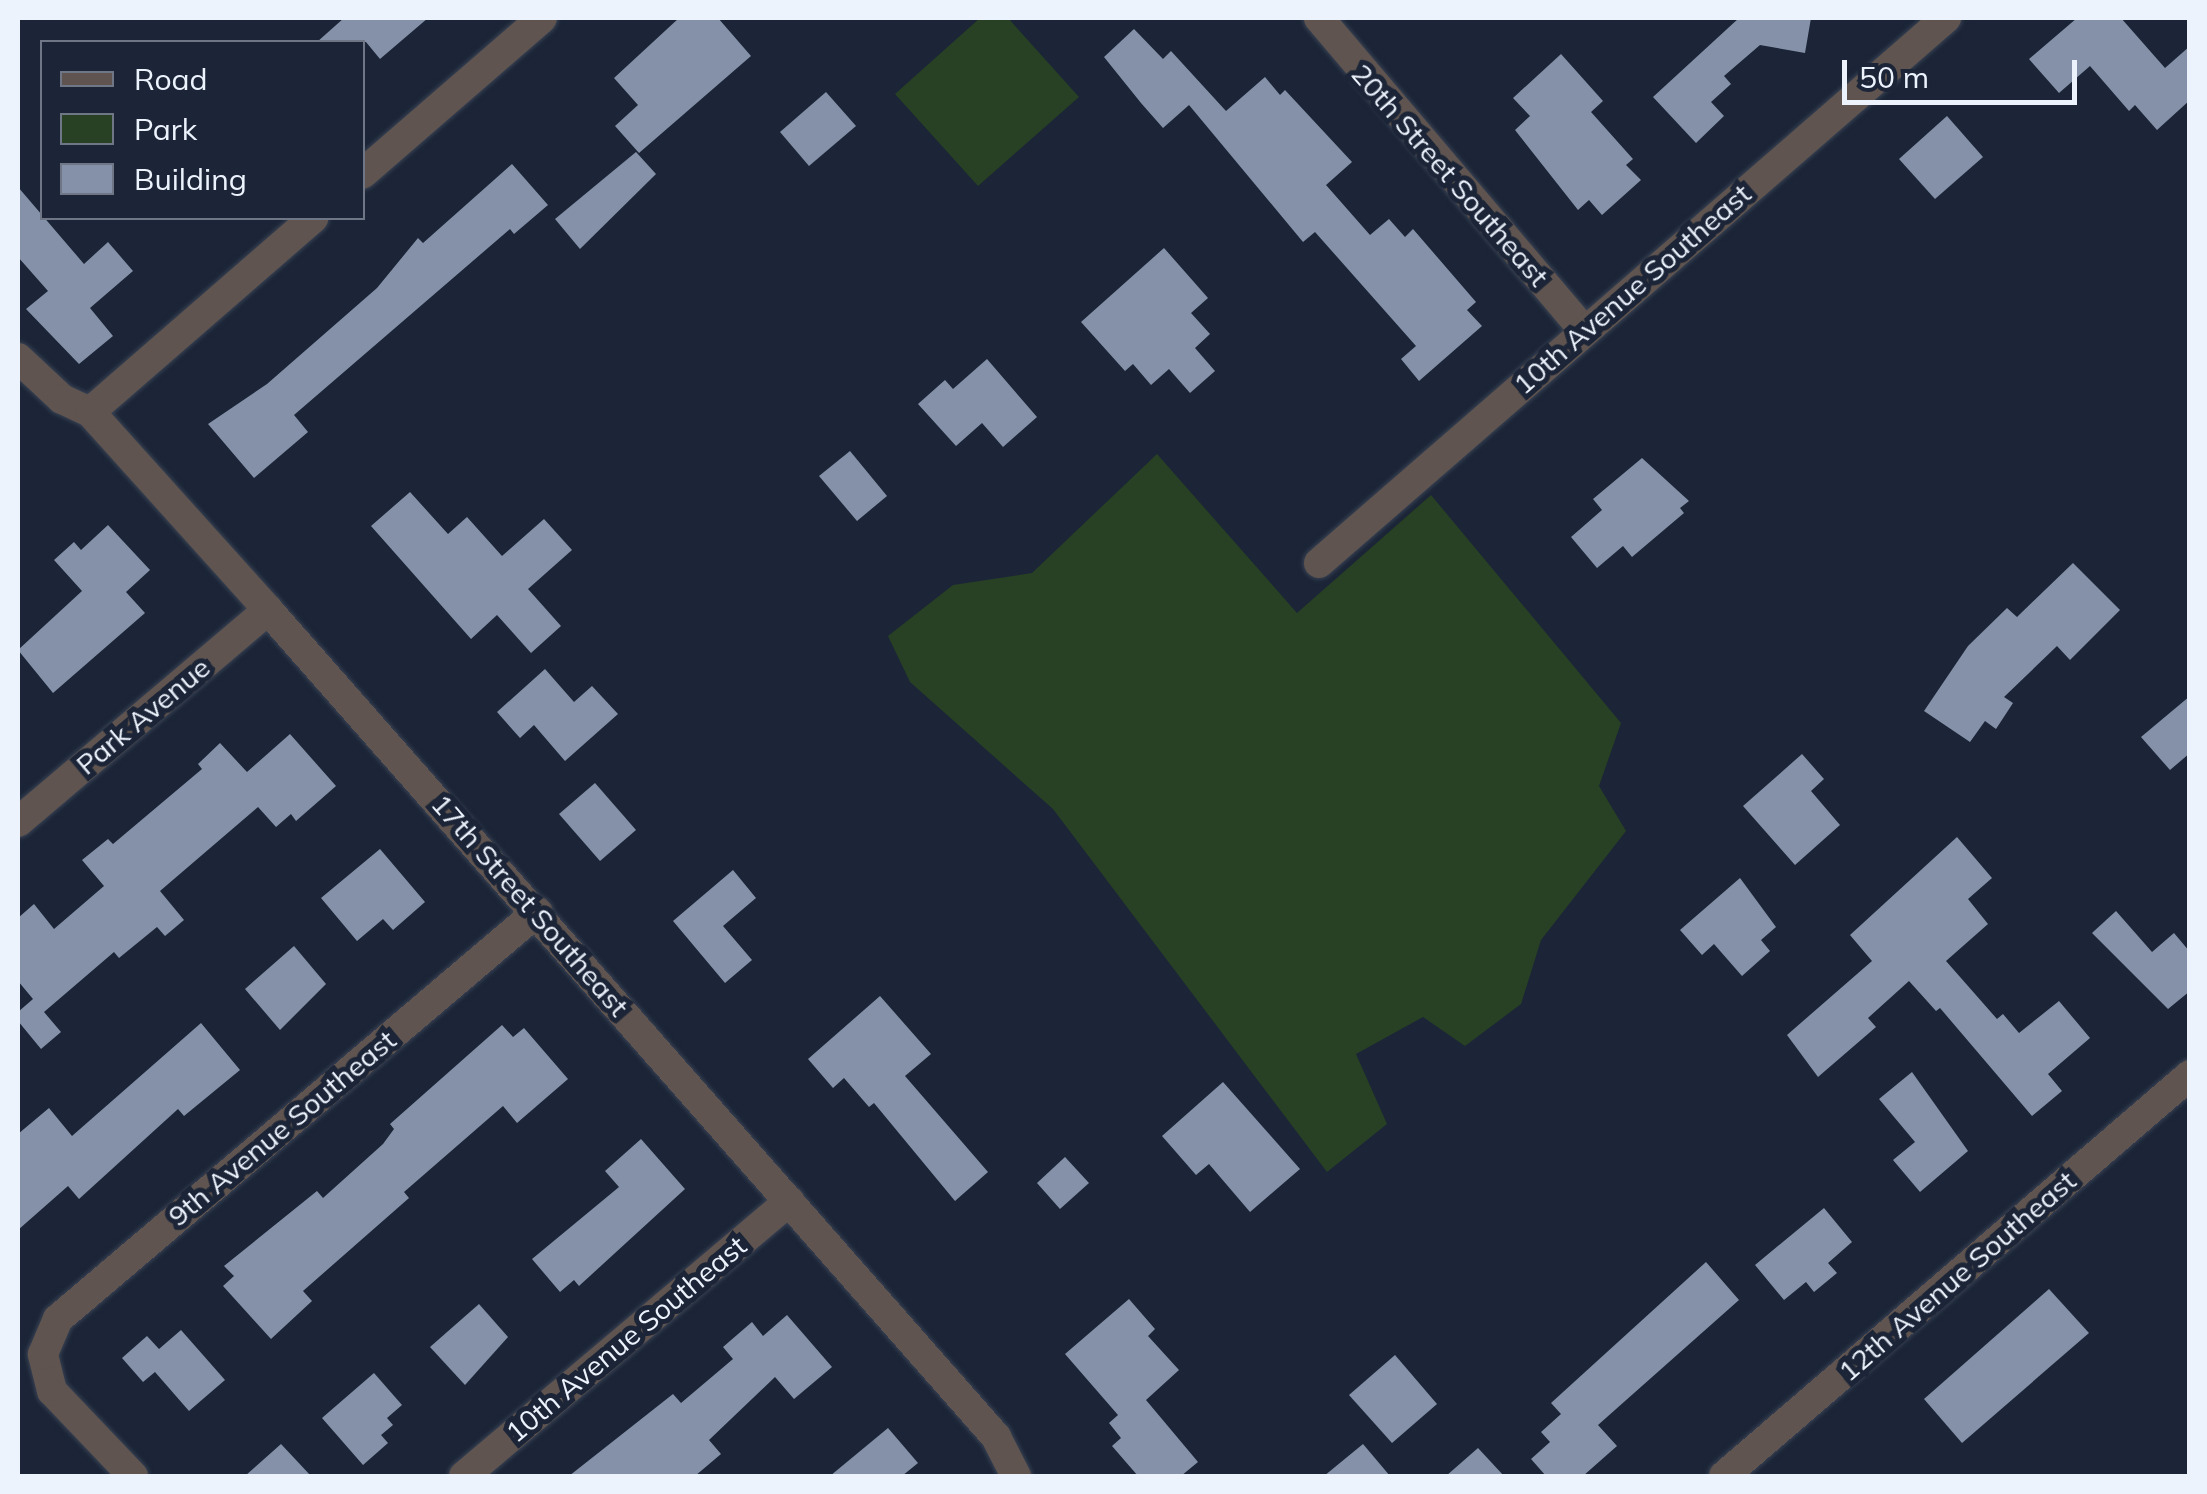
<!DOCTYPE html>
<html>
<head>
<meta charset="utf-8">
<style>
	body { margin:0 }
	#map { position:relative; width:2207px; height:1494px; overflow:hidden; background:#1b2537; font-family:Mulish,sans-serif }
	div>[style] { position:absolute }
	.green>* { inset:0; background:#284024 }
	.building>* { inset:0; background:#8491a8 }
	.roads { filter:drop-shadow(0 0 2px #384253) drop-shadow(0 0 2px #384253) }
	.street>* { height:30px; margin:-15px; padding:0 15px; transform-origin:15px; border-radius:15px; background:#5f544f }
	span { translate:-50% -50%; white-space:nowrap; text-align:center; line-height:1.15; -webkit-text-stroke:10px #1b2537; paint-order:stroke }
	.street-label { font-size:28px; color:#edf3fd }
	.frame { position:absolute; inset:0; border:20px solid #edf3fd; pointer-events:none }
	.legend { position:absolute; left:40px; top:40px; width:325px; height:180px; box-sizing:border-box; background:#1b2537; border:2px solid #6f7786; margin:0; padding:12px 18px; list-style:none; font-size:30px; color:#edf3fd }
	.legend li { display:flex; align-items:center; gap:20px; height:50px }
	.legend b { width:50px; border:2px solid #6f7786 }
	.scale { position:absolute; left:1842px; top:60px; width:235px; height:45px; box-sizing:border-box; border:5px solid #edf3fd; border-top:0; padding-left:12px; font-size:30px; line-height:35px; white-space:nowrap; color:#edf3fd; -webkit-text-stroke:8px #1b2537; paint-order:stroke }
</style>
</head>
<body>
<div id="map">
	<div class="green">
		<i style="clip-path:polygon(980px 18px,1008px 18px,1079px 97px,978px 186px,895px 94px)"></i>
		<i style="clip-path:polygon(1157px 454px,1297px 613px,1431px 495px,1621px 723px,1599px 786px,1626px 831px,1541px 940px,1521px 1004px,1465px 1046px,1423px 1017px,1356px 1054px,1387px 1124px,1327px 1172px,1053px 809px,910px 682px,888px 636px,953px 585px,1032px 573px)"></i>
	</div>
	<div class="building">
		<i style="clip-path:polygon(344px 18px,428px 18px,380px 59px,366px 42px,317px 42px)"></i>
		<i style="clip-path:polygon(679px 18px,718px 18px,751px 56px,639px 153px,615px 126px,638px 105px,614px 78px)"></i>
		<i style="clip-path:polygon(1739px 18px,1811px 18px,1805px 53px,1760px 45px,1724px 76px,1731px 84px,1711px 102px,1724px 116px,1696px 143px,1653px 97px)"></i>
		<i style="clip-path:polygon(2077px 18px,2121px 18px,2165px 68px,2190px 46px,2190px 100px,2157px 130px,2135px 105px,2129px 111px,2090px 66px,2059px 93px,2029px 59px)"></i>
		<i style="clip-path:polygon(1134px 29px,1163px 59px,1171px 51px,1226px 111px,1265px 77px,1280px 95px,1285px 90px,1352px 162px,1326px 185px,1370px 235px,1389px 219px,1405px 237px,1413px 229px,1476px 302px,1467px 310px,1482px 326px,1419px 381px,1401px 359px,1416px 346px,1315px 232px,1303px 242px,1189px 105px,1163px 128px,1141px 103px,1104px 57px)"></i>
		<i style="clip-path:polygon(1561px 54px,1603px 101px,1591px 112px,1633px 159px,1626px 165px,1641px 180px,1602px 215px,1589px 200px,1578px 210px,1515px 130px,1530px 116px,1513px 98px)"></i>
		<i style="clip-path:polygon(826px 92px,856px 126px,809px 166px,780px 132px)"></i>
		<i style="clip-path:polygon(1947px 116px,1983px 157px,1935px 199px,1899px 159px)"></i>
		<i style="clip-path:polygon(636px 152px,656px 174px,580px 249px,555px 219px)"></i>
		<i style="clip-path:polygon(512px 164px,548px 205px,514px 234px,510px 229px,294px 415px,308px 432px,254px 478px,208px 424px,267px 384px,377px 288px,418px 238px,423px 243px)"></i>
		<i style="clip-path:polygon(18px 187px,84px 264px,108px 242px,133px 271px,90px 308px,113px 336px,79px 364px,26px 309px,48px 291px,18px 257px)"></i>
		<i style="clip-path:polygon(1164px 248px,1208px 298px,1191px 313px,1210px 334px,1195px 348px,1215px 371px,1190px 393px,1169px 369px,1151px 385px,1133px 364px,1125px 371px,1081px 322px)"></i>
		<i style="clip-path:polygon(987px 359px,1037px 417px,1003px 447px,982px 423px,956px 446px,918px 404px,945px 380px,953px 389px)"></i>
		<i style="clip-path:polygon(850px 451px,887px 496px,857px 521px,819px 476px)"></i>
		<i style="clip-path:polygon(1642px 458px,1689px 501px,1680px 508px,1684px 513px,1632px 557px,1623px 546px,1597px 568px,1571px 537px,1602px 510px,1593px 499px)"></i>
		<i style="clip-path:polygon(410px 492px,448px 534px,467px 517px,502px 556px,544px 519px,572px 550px,528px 589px,561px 626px,531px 653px,497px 615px,471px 639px,371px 526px)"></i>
		<i style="clip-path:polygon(108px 525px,150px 570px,126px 592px,145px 613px,53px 693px,18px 650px,82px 591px,54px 560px,74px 542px,81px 550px)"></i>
		<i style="clip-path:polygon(2073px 563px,2120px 610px,2070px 660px,2057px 646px,2004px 697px,2013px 703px,1996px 729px,1985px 721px,1970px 742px,1924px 711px,1968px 646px,2007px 608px,2017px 617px)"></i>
		<i style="clip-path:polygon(545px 669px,574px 702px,592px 686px,618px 714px,565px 761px,534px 725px,520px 738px,497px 712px)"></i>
		<i style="clip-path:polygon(2190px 696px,2190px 753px,2170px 770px,2141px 737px)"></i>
		<i style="clip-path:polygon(290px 734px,336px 786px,296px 821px,291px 814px,276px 827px,258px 807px,160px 891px,184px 920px,165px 936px,157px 927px,119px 958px,114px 952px,44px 1012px,61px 1032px,41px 1049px,18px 1021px,18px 1012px,33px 999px,18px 981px,18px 918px,34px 904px,54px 929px,104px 886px,82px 860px,108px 839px,113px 844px,202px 769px,198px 764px,220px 743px,247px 772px)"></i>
		<i style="clip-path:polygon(1802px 754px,1824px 779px,1811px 791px,1840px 825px,1795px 865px,1743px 806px)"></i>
		<i style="clip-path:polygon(595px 783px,636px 830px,600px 861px,559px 814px)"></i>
		<i style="clip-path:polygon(1957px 837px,1992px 878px,1968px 899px,1988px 924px,1946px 961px,1997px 1019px,2003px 1014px,2019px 1033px,2059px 1001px,2090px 1038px,2048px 1074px,2062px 1091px,2032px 1116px,1940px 1008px,1936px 1011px,1909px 981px,1868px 1018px,1876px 1027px,1818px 1077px,1787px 1035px,1872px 961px,1850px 935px)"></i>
		<i style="clip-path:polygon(380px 849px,425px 902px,393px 930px,383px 919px,357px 941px,321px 898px)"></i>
		<i style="clip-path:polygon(733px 870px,756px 898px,723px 926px,752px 960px,725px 983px,673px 921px)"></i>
		<i style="clip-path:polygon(1740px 878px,1776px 927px,1761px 940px,1770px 951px,1742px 976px,1714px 944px,1702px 955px,1680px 930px)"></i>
		<i style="clip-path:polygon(2116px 911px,2152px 952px,2174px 933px,2190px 952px,2190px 991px,2168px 1009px,2092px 933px)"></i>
		<i style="clip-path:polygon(294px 946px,326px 984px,280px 1030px,245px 989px)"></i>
		<i style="clip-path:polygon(880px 996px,931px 1054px,905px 1076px,988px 1172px,955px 1201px,874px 1103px,869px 1107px,844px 1078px,833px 1088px,808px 1059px)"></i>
		<i style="clip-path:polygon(201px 1023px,240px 1070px,184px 1116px,178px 1109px,79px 1199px,68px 1186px,18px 1230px,18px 1134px,49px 1108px,72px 1136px)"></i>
		<i style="clip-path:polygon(502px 1025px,513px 1037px,524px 1028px,568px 1079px,517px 1123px,503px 1106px,404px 1192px,409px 1198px,303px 1291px,312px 1301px,271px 1339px,223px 1286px,234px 1276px,224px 1266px,317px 1191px,323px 1198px,383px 1144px,394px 1129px,390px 1124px)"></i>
		<i style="clip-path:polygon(1912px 1072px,1968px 1151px,1920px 1192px,1893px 1160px,1915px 1142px,1879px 1099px)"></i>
		<i style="clip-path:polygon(1223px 1082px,1300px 1169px,1250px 1212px,1209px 1164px,1196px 1175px,1162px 1136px)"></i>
		<i style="clip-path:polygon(641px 1139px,685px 1189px,579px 1286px,574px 1280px,560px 1292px,532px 1259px,619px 1187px,605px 1171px)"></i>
		<i style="clip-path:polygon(1065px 1157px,1089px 1183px,1060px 1209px,1037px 1183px)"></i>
		<i style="clip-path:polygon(1824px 1208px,1852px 1242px,1828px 1263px,1837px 1273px,1814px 1292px,1806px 1282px,1784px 1300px,1755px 1265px)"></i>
		<i style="clip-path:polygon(1706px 1262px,1739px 1300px,1598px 1425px,1617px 1446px,1583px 1476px,1546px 1476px,1531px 1459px,1550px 1442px,1541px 1432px,1561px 1414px,1551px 1403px)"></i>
		<i style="clip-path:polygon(2049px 1289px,2089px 1333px,1962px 1443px,1924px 1399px)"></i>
		<i style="clip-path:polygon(1129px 1299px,1155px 1329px,1148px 1336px,1179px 1370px,1146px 1400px,1198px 1462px,1181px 1476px,1138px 1476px,1112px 1446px,1121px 1438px,1109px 1423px,1118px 1415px,1065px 1354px)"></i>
		<i style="clip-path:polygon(479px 1304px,508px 1337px,465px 1385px,430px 1347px)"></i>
		<i style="clip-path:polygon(787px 1315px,832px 1367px,794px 1399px,775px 1377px,709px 1440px,721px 1454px,695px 1476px,569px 1476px,673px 1394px,681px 1403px,733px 1359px,723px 1347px,752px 1322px,763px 1336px)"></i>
		<i style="clip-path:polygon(181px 1330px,225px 1380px,189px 1411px,155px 1372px,143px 1382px,122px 1358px,147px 1336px,159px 1349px)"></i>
		<i style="clip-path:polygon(1395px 1355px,1437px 1404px,1392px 1443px,1349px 1395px)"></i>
		<i style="clip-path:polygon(374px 1373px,402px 1405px,387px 1418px,393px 1425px,381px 1435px,388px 1443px,363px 1465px,322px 1418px)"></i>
		<i style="clip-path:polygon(888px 1428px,918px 1463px,902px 1476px,830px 1476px)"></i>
		<i style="clip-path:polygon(281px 1444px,311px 1476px,245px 1476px)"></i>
		<i style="clip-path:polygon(1363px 1444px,1390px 1476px,1324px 1476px)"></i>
		<i style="clip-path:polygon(1478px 1448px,1504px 1476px,1446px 1476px)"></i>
	</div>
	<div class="roads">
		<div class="street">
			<i style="left:1319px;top:18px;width:409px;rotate:49.7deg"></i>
			<i style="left:362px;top:174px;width:238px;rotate:-40.9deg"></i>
			<i style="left:18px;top:358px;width:60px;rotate:43deg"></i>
			<i style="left:62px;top:399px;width:31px;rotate:25deg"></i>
			<i style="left:90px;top:412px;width:266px;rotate:48deg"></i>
			<i style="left:268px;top:610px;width:1102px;rotate:48.64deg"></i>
			<i style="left:996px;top:1437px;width:44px;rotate:62.9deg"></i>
			<i style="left:90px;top:412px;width:296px;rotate:-41deg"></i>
			<i style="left:1319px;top:563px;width:831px;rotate:-41deg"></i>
			<i style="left:18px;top:822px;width:328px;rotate:-40.3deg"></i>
			<i style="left:133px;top:1476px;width:117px;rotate:-133.6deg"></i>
			<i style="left:52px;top:1391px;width:38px;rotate:-104deg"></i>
			<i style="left:43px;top:1354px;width:38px;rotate:-67deg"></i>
			<i style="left:58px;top:1319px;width:629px;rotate:-40.35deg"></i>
			<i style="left:464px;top:1476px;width:426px;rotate:-40.2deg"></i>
			<i style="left:1724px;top:1476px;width:615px;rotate:-40.71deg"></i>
		</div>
	</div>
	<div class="street-label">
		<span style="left:1450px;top:175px;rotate:49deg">20th Street Southeast</span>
		<span style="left:1632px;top:289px;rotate:-41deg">10th Avenue Southeast</span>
		<span style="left:143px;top:716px;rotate:-40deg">Park Avenue</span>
		<span style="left:530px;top:905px;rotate:49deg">17th Street Southeast</span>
		<span style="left:282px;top:1128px;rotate:-40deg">9th Avenue Southeast</span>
		<span style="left:1957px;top:1276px;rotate:-41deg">12th Avenue Southeast</span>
		<span style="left:626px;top:1339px;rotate:-40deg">10th Avenue Southeast</span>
	</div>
	<div class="frame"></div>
	<ul class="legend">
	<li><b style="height:12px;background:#5f544f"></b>Road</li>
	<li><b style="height:28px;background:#284024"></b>Park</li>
	<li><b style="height:28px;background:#8491a8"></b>Building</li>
	</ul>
	<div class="scale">50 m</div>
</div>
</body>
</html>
